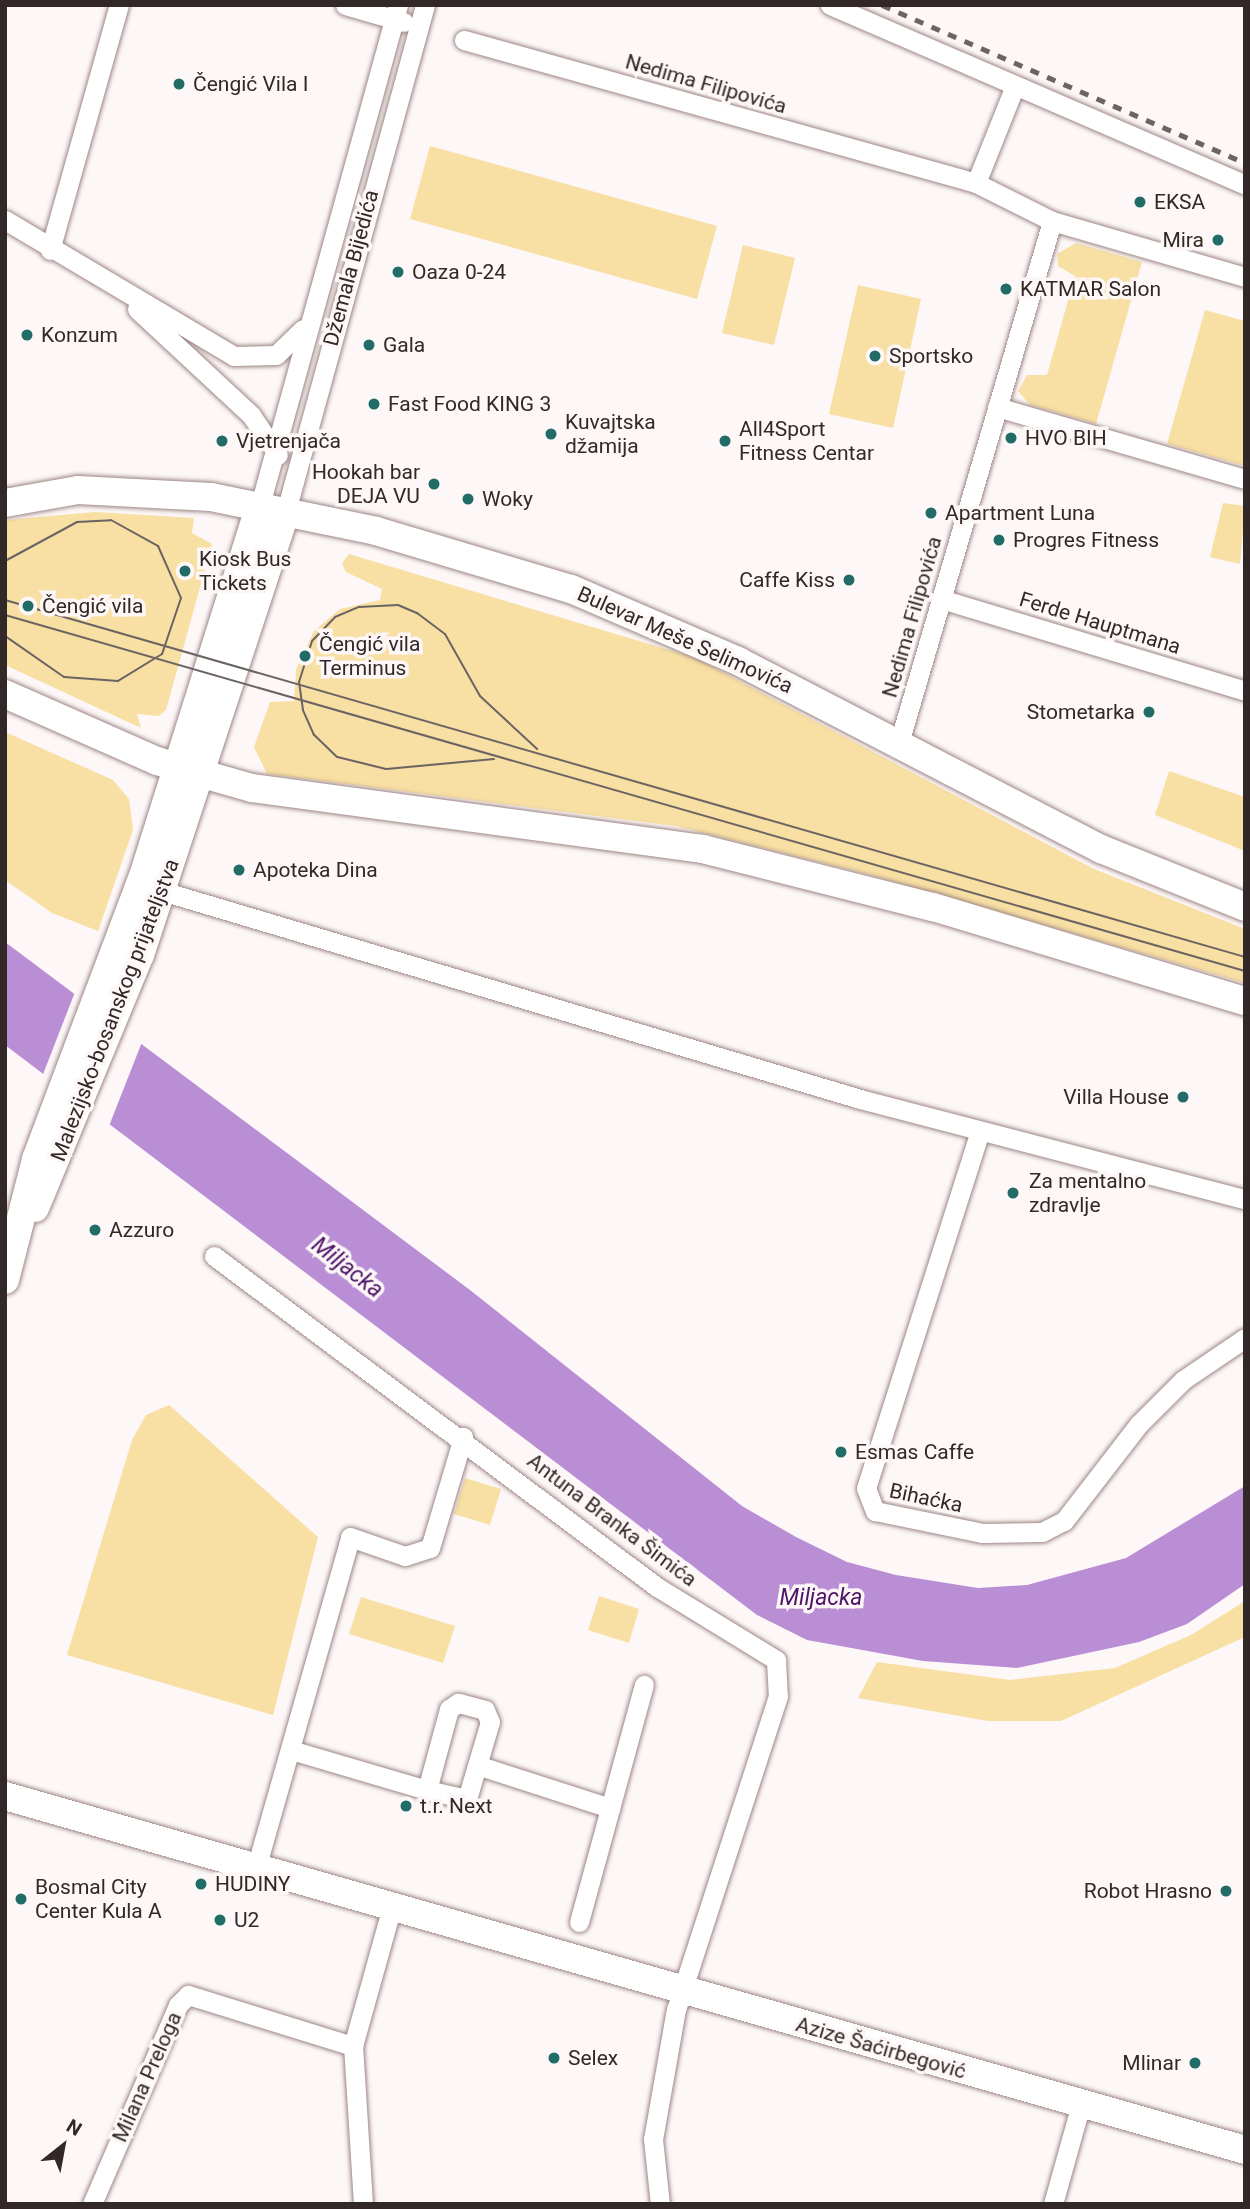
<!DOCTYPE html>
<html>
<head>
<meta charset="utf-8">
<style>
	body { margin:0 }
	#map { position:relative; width:1250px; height:2209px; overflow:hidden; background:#fdf7f7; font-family:Roboto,sans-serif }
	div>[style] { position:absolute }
	.green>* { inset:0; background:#f8dfa3 }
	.water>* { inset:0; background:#ba8ed5 }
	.pier>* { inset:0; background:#fdf7f7 }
	.roads { filter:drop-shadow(0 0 2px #9d8685) drop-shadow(0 0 2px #9d8685) }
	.street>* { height:19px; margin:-9.5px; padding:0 9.5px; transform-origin:9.5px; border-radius:9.5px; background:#fff }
	.secondary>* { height:28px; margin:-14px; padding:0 14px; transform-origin:14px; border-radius:14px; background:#fff }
	.tram>* { height:2px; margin:-1px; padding:0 1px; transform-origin:1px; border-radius:1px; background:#6c6463 }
	.rail>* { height:5px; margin-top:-2.5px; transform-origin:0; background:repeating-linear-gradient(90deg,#6c6463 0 9px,transparent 0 18px) }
	.dots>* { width:19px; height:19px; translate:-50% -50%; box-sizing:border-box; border:4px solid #fdf7f7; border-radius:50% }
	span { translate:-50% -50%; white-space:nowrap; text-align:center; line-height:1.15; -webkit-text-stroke:7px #fdf7f7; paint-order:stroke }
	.poi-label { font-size:21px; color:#312827 }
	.left { translate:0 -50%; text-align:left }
	.right { translate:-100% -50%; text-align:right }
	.street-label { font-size:21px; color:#312827 }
	.water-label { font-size:23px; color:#4e1569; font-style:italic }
	.frame { position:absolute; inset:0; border:7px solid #312827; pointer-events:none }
	.north { position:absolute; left:28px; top:2111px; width:70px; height:70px; -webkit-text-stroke:5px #fdf7f7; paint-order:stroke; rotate:31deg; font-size:19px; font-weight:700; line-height:28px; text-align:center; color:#312827 }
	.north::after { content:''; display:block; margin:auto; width:24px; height:32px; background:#312827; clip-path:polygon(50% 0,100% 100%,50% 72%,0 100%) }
</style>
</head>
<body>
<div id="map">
	<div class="green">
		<i style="clip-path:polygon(430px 146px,717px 226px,697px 299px,410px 219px)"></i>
		<i style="clip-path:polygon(1076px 243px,1142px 262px,1096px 424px,1030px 405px,1018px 391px,1027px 375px,1047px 375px,1075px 276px,1058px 266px,1057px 254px)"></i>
		<i style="clip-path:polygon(743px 245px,795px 258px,774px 345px,722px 333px)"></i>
		<i style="clip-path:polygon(858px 285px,921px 299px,893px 428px,829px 414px)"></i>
		<i style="clip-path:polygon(1205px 310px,1245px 321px,1245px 466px,1167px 444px)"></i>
		<i style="clip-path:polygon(1223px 503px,1245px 506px,1240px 564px,1210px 557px)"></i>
		<i style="clip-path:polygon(95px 512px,194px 518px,192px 533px,212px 544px,166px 710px,159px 716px,137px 714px,141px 728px,5px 665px,5px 520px)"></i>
		<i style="clip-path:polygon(349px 554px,696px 658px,1094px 869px,1245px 929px,1245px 983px,867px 874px,675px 826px,267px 774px,254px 747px,270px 702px,294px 701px,296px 670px,314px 631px,340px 609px,380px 600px,382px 589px,346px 572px,342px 563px)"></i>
		<i style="clip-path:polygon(5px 732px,113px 780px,129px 799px,133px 830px,98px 931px,52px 913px,5px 880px)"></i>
		<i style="clip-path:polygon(1169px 771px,1245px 797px,1245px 851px,1155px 815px)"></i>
		<i style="clip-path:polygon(169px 1405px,318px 1537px,273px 1715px,67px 1655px,132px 1440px,146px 1415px)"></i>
		<i style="clip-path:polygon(465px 1478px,501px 1489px,490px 1525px,454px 1514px)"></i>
		<i style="clip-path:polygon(599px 1596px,639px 1609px,629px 1643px,588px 1630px)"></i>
		<i style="clip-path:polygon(361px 1597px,455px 1626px,443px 1663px,349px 1634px)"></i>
		<i style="clip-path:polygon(1245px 1601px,1245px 1637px,1061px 1721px,988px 1721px,858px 1698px,877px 1662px,1010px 1680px,1115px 1668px,1191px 1635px)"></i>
	</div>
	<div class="water">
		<i style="clip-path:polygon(5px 942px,470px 1290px,742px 1506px,796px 1537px,847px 1562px,896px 1575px,978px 1588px,1027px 1585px,1126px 1558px,1245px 1486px,1245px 1584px,1187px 1624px,1139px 1642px,1017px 1668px,923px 1661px,807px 1640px,757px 1615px,5px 1045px)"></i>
	</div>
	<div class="pier">
		<i style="clip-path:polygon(75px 992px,142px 1042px,109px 1126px,42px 1077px)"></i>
	</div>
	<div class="roads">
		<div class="street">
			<i style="left:345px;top:5px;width:61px;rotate:16.1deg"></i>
			<i style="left:830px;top:5px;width:452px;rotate:23.4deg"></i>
			<i style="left:464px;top:40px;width:532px;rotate:15.6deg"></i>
			<i style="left:976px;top:183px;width:85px;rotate:26.6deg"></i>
			<i style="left:1052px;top:221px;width:201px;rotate:16.2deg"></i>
			<i style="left:976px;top:183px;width:97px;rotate:-68.2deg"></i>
			<i style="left:5px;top:220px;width:266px;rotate:30.7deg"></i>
			<i style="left:234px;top:356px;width:42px;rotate:-1.4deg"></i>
			<i style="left:276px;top:355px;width:37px;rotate:-44deg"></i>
			<i style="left:50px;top:250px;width:255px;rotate:-74.3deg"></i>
			<i style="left:137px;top:309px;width:156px;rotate:42.9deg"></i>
			<i style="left:251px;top:415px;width:48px;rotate:56deg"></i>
			<i style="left:997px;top:407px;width:258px;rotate:16.2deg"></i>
			<i style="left:260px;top:505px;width:519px;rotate:-74.57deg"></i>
			<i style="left:286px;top:511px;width:525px;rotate:-74.64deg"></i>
			<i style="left:941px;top:599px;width:318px;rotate:16.8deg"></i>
			<i style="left:899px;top:743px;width:544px;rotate:-73.66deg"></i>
			<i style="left:162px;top:891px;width:728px;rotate:16.59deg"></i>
			<i style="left:860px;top:1099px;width:398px;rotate:14.6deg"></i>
			<i style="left:980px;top:1131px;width:375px;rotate:107.7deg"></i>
			<i style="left:866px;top:1488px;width:25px;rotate:69deg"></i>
			<i style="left:875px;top:1511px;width:109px;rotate:11.6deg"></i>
			<i style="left:982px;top:1533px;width:60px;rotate:-1deg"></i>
			<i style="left:1042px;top:1532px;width:25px;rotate:-27deg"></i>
			<i style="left:1064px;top:1521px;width:123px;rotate:-52.3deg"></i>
			<i style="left:1139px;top:1424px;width:62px;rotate:-45deg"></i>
			<i style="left:1183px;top:1380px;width:75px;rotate:-34.1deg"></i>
			<i style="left:214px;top:1256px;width:553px;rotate:36.77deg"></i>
			<i style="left:657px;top:1587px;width:140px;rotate:31.5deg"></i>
			<i style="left:776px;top:1660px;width:36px;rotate:87deg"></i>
			<i style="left:778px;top:1696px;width:329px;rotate:108deg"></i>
			<i style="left:676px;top:2009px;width:132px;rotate:100deg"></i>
			<i style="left:653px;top:2139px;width:65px;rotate:83.9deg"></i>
			<i style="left:291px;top:1750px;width:142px;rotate:16.4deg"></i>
			<i style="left:427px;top:1790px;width:41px;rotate:12.7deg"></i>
			<i style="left:467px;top:1799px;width:80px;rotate:-73.4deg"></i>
			<i style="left:490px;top:1722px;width:13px;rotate:-113deg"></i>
			<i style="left:485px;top:1710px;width:28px;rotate:-165deg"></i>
			<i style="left:458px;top:1703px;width:11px;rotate:146deg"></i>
			<i style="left:449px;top:1709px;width:84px;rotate:105.2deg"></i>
			<i style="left:480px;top:1766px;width:137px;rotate:17.9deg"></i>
			<i style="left:256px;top:1868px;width:344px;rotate:-74.1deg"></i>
			<i style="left:350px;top:1537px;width:58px;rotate:19.1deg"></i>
			<i style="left:405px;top:1556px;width:26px;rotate:-18deg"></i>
			<i style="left:430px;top:1548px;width:116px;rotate:-73.4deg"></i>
			<i style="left:579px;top:1922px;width:246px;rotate:-74.7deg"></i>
			<i style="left:92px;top:2204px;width:217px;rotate:-66.6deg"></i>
			<i style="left:178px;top:2005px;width:14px;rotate:-45deg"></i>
			<i style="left:188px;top:1995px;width:173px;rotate:17.2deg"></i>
			<i style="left:363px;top:2204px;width:158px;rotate:-93.6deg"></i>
			<i style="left:353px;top:2046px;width:141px;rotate:-74.4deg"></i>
			<i style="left:1053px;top:2204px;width:104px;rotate:-74.4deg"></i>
		</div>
		<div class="secondary">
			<i style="left:5px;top:503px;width:74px;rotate:-10.1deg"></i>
			<i style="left:78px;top:490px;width:133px;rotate:3deg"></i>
			<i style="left:211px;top:497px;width:168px;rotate:11.6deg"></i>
			<i style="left:376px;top:531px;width:203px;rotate:16.6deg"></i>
			<i style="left:571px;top:589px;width:182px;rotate:23.3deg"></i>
			<i style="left:738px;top:661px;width:409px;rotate:27.4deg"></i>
			<i style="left:1101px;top:849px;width:155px;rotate:21.9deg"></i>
			<i style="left:5px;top:694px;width:166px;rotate:23.8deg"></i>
			<i style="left:157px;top:761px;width:99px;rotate:15.9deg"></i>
			<i style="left:252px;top:788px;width:455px;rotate:7.7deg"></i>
			<i style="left:703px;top:849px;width:237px;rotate:14.2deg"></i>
			<i style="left:933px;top:907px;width:326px;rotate:16.8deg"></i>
			<i style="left:35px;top:1208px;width:274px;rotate:-67.5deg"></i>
			<i style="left:140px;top:955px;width:467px;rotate:-71.8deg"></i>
			<i style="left:5px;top:1280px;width:125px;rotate:-75.6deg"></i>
			<i style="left:36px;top:1159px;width:303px;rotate:-69.3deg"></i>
			<i style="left:143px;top:876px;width:389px;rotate:-72.5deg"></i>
			<i style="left:5px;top:1796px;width:1290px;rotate:15.93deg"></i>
		</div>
	</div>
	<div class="tram">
		<i style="left:5px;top:561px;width:82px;rotate:-28.4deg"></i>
		<i style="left:77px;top:522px;width:34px;rotate:-3deg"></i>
		<i style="left:111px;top:520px;width:54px;rotate:29deg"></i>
		<i style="left:158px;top:546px;width:57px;rotate:66.1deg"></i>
		<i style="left:181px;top:598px;width:59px;rotate:108.7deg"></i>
		<i style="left:162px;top:654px;width:52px;rotate:148.5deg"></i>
		<i style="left:118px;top:681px;width:54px;rotate:-175.8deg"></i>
		<i style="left:64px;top:677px;width:72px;rotate:-145.2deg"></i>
		<i style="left:5px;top:600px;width:1290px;rotate:16.06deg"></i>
		<i style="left:5px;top:615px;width:1290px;rotate:16.02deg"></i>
		<i style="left:494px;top:759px;width:108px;rotate:174.7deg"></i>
		<i style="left:386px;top:769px;width:50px;rotate:-166.2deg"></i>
		<i style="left:337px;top:757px;width:32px;rotate:-136deg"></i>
		<i style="left:314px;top:735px;width:27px;rotate:-114deg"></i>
		<i style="left:303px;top:710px;width:28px;rotate:-98deg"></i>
		<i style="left:299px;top:682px;width:43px;rotate:-72.4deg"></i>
		<i style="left:312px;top:641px;width:33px;rotate:-46deg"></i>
		<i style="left:335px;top:617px;width:26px;rotate:-23deg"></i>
		<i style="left:359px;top:607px;width:39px;rotate:-3deg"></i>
		<i style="left:398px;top:605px;width:21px;rotate:23deg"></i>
		<i style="left:417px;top:613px;width:35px;rotate:37deg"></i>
		<i style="left:445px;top:634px;width:71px;rotate:60.6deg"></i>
		<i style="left:480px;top:696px;width:78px;rotate:42.9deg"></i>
	</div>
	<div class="rail">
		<i style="left:882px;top:5px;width:396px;rotate:23.5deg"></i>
	</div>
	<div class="dots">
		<i style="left:179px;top:84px;background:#226c68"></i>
		<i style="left:1140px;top:202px;background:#226c68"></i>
		<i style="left:1218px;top:240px;background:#226c68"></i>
		<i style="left:398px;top:272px;background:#226c68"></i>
		<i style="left:1006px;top:289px;background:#226c68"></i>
		<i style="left:27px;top:335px;background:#226c68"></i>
		<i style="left:369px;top:345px;background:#226c68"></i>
		<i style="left:875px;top:356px;background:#226c68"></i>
		<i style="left:374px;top:404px;background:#226c68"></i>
		<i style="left:551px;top:434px;background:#226c68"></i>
		<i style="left:1011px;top:438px;background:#226c68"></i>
		<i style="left:222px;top:441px;background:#226c68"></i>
		<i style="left:725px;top:441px;background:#226c68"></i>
		<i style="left:434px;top:484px;background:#226c68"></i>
		<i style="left:468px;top:499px;background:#226c68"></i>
		<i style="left:931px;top:513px;background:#226c68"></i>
		<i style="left:999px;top:540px;background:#226c68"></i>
		<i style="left:185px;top:571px;background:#226c68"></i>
		<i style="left:849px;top:580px;background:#226c68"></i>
		<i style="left:28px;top:606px;background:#226c68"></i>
		<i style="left:305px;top:656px;background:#226c68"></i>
		<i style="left:1149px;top:712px;background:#226c68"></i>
		<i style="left:239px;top:870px;background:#226c68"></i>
		<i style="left:1183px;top:1097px;background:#226c68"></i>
		<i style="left:1013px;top:1193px;background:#226c68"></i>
		<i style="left:95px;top:1230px;background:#226c68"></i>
		<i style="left:841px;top:1452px;background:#226c68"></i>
		<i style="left:406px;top:1806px;background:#226c68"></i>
		<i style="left:201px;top:1884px;background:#226c68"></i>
		<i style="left:1226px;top:1891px;background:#226c68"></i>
		<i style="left:21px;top:1899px;background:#226c68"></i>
		<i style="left:220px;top:1920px;background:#226c68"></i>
		<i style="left:554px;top:2058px;background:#226c68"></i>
		<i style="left:1195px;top:2063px;background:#226c68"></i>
	</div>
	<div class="poi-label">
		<span class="left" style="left:193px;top:84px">Čengić Vila I</span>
		<span class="left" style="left:1154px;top:202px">EKSA</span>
		<span class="right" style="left:1204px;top:240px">Mira</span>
		<span class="left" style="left:412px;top:272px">Oaza 0-24</span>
		<span class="left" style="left:1020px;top:289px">KATMAR Salon</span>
		<span class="left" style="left:41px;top:335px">Konzum</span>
		<span class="left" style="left:383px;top:345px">Gala</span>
		<span class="left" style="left:889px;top:356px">Sportsko</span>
		<span class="left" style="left:388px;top:404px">Fast Food KING 3</span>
		<span class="left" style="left:565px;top:434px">Kuvajtska<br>džamija</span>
		<span class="left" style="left:739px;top:441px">All4Sport<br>Fitness Centar</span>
		<span class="left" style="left:1025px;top:438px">HVO BIH</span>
		<span class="left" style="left:236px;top:441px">Vjetrenjača</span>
		<span class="right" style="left:420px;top:484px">Hookah bar<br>DEJA VU</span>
		<span class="left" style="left:482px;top:499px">Woky</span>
		<span class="left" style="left:945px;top:513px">Apartment Luna</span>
		<span class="left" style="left:1013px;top:540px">Progres Fitness</span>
		<span class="left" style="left:199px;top:571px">Kiosk Bus<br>Tickets</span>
		<span class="right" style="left:835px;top:580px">Caffe Kiss</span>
		<span class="left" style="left:42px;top:606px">Čengić vila</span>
		<span class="left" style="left:319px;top:656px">Čengić vila<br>Terminus</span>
		<span class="right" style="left:1135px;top:712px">Stometarka</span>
		<span class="left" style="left:253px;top:870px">Apoteka Dina</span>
		<span class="right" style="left:1169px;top:1097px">Villa House</span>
		<span class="left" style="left:1029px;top:1193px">Za mentalno<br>zdravlje</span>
		<span class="left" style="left:109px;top:1230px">Azzuro</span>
		<span class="left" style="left:855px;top:1452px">Esmas Caffe</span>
		<span class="left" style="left:420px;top:1806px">t.r. Next</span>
		<span class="left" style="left:215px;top:1884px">HUDINY</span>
		<span class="left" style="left:35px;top:1899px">Bosmal City<br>Center Kula A</span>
		<span class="right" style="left:1212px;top:1891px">Robot Hrasno</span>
		<span class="left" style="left:234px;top:1920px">U2</span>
		<span class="left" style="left:568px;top:2058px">Selex</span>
		<span class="right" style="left:1181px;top:2063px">Mlinar</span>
	</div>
	<div class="street-label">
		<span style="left:706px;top:84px;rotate:16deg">Nedima Filipovića</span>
		<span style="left:351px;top:268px;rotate:-75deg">Džemala Bijedića</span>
		<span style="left:912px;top:617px;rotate:-74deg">Nedima Filipovića</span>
		<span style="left:1100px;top:623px;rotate:17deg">Ferde Hauptmana</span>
		<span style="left:685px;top:640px;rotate:24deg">Bulevar Meše Selimovića</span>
		<span style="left:115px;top:1010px;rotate:-69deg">Malezijsko-bosanskog prijateljstva</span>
		<span style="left:926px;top:1498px;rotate:12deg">Bihaćka</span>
		<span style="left:612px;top:1520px;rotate:37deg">Antuna Branka Šimića</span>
		<span style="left:881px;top:2048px;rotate:16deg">Azize Šaćirbegović</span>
		<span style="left:147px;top:2077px;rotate:-66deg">Milana Preloga</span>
	</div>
	<div class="water-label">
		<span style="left:347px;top:1268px;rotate:38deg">Miljacka</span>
		<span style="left:821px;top:1598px">Miljacka</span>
	</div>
	<div class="frame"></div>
	<div class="north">N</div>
</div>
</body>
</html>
